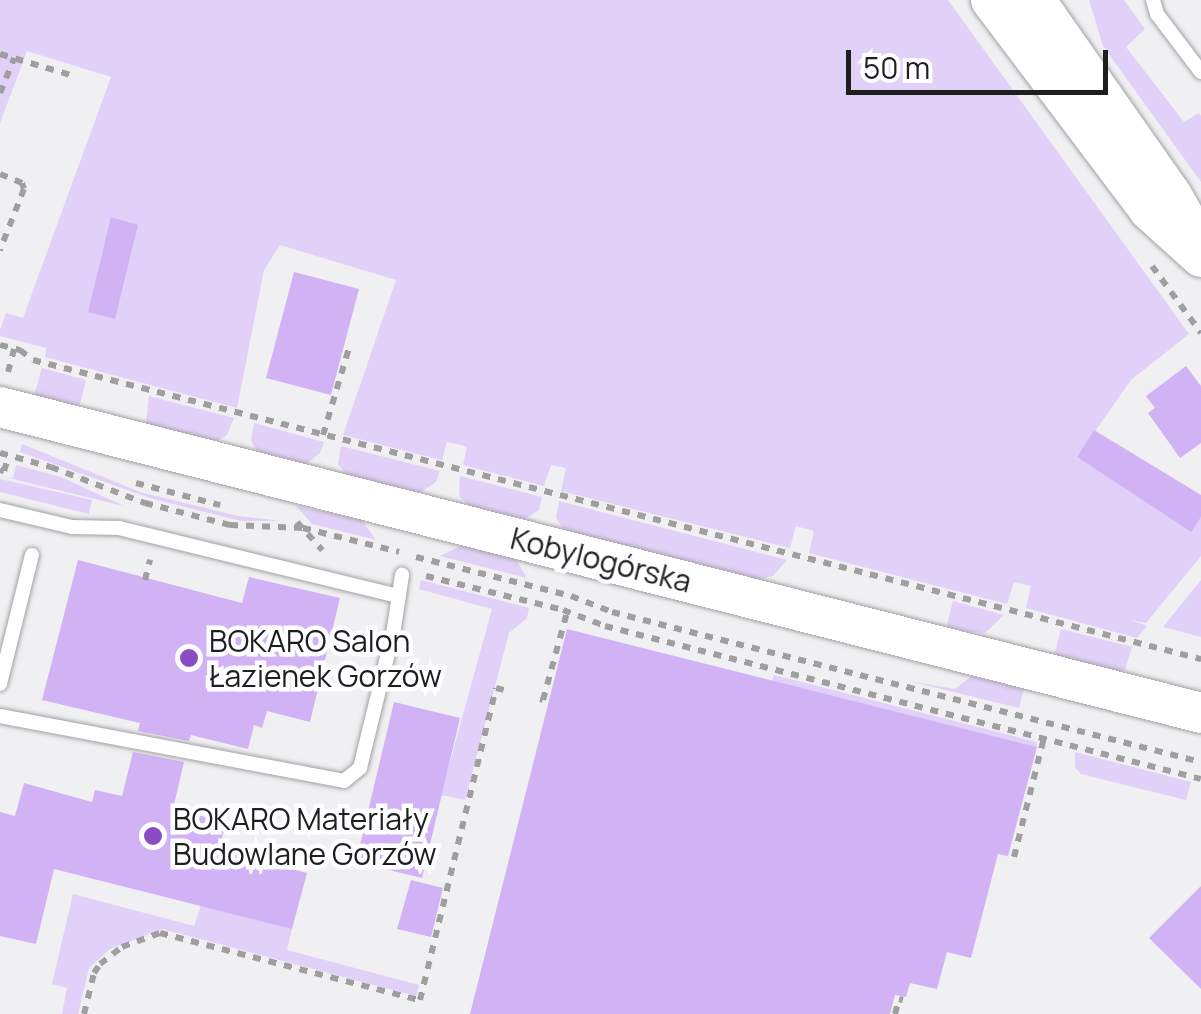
<!DOCTYPE html>
<html>
<head>
<meta charset="utf-8">
<style>
	body { margin:0 }
	#map { position:relative; width:1201px; height:1014px; overflow:hidden; background:#f0eff2; font-family:Manrope,sans-serif }
	div>[style] { position:absolute }
	.green>* { inset:0; background:#e1d0f8 }
	.building>* { inset:0; background:#d1b3f5 }
	.path>* { height:6px; margin-top:-3px; transform-origin:0; background:repeating-linear-gradient(90deg,#9f9ea1 0 8px,transparent 0 16px) }
	.roads { filter:drop-shadow(0 0 2px #a2a1a4) drop-shadow(0 0 2px #a2a1a4) }
	.lane>* { height:14px; margin:-7px; padding:0 7px; transform-origin:7px; border-radius:7px; background:#fff }
	.secondary>* { height:40px; margin:-20px; padding:0 20px; transform-origin:20px; border-radius:20px; background:#fff }
	.dots>* { width:28px; height:28px; translate:-50% -50%; box-sizing:border-box; border:5px solid #fefdff; border-radius:50% }
	span { translate:-50% -50%; white-space:nowrap; text-align:center; line-height:1.15; -webkit-text-stroke:9px #fefdff; paint-order:stroke }
	.street-label { font-size:30px; color:#1f1e1f }
	.poi-label { font-size:30px; color:#1f1e1f }
	.left { translate:0 -50%; text-align:left }
	.scale { position:absolute; left:846px; top:50px; width:262px; height:45px; box-sizing:border-box; border:5px solid #1f1e1f; border-top:0; padding-left:12px; font-size:30px; line-height:35px; white-space:nowrap; color:#1f1e1f; -webkit-text-stroke:8px #fefdff; paint-order:stroke }
</style>
</head>
<body>
<div id="map">
	<div class="green">
		<i style="clip-path:polygon(0 0,948px 0,1189px 334px,1131px 380px,1077px 457px,1190px 531px,1201px 517px,1201px 556px,1146px 623px,1131px 620px,1147px 626px,1137px 638px,1026px 608px,1031px 586px,1014px 582px,1007px 604px,809px 553px,814px 531px,796px 526px,790px 548px,561px 491px,566px 468px,551px 465px,544px 486px,463px 465px,467px 447px,457px 444px,447px 442px,442px 460px,343px 435px,396px 280px,280px 245px,264px 270px,237px 408px,45px 357px,46px 348px,0 336px,0 330px,6px 313px,23px 318px,111px 77px,27px 51px,0 123px)"></i>
		<i style="clip-path:polygon(1124px 0,1145px 29px,1126px 47px,1184px 122px,1199px 113px,1201px 116px,1201px 182px,1103px 46px,1089px 0)"></i>
		<i style="clip-path:polygon(42px 368px,86px 380px,79px 408px,34px 396px)"></i>
		<i style="clip-path:polygon(149px 396px,234px 418px,227px 435px,217px 441px,146px 424px)"></i>
		<i style="clip-path:polygon(254px 423px,324px 442px,320px 453px,305px 465px,258px 453px,251px 441px)"></i>
		<i style="clip-path:polygon(22px 444px,140px 492px,238px 516px,281px 521px,241px 521px,153px 499px,20px 452px)"></i>
		<i style="clip-path:polygon(341px 446px,440px 471px,436px 482px,418px 494px,348px 476px,338px 464px)"></i>
		<i style="clip-path:polygon(16px 465px,61px 477px,124px 506px,0 476px,13px 478px)"></i>
		<i style="clip-path:polygon(460px 476px,542px 497px,539px 510px,523px 520px,469px 506px,459px 496px)"></i>
		<i style="clip-path:polygon(0 479px,92px 500px,89px 514px,0 492px)"></i>
		<i style="clip-path:polygon(559px 501px,787px 560px,773px 576px,755px 580px,566px 532px,556px 518px)"></i>
		<i style="clip-path:polygon(296px 506px,361px 519px,376px 540px,312px 524px)"></i>
		<i style="clip-path:polygon(463px 545px,515px 558px,527px 578px,440px 556px)"></i>
		<i style="clip-path:polygon(421px 580px,529px 608px,527px 618px,509px 633px,465px 800px,441px 795px,492px 609px,419px 589px)"></i>
		<i style="clip-path:polygon(1201px 580px,1201px 637px,1163px 627px)"></i>
		<i style="clip-path:polygon(953px 601px,1004px 615px,985px 633px,951px 630px,947px 625px)"></i>
		<i style="clip-path:polygon(1061px 629px,1132px 647px,1125px 670px,1120px 672px,1054px 656px)"></i>
		<i style="clip-path:polygon(774px 675px,1037px 742px,1037px 747px,772px 681px)"></i>
		<i style="clip-path:polygon(973px 675px,1024px 688px,1019px 708px,909px 681px,955px 689px)"></i>
		<i style="clip-path:polygon(1075px 752px,1191px 782px,1186px 800px,1081px 774px,1075px 767px)"></i>
		<i style="clip-path:polygon(73px 894px,194px 926px,201px 905px,292px 929px,287px 950px,419px 985px,416px 996px,162px 929px,110px 949px,89px 968px,78px 1014px,62px 1014px,67px 988px,52px 984px)"></i>
	</div>
	<div class="building">
		<i style="clip-path:polygon(111px 217px,138px 225px,115px 319px,88px 312px)"></i>
		<i style="clip-path:polygon(294px 272px,359px 289px,331px 395px,266px 378px)"></i>
		<i style="clip-path:polygon(1186px 366px,1201px 386px,1201px 443px,1180px 458px,1148px 413px,1155px 408px,1146px 396px)"></i>
		<i style="clip-path:polygon(1094px 430px,1201px 495px,1201px 517px,1191px 532px,1077px 457px)"></i>
		<i style="clip-path:polygon(78px 560px,242px 603px,249px 577px,340px 598px,310px 722px,267px 711px,262px 728px,254px 725px,248px 749px,191px 735px,189px 741px,138px 731px,140px 723px,42px 700px)"></i>
		<i style="clip-path:polygon(567px 629px,1037px 747px,1008px 856px,998px 854px,971px 958px,947px 952px,937px 989px,910px 983px,906px 997px,895px 995px,890px 1014px,470px 1014px)"></i>
		<i style="clip-path:polygon(394px 702px,460px 718px,422px 878px,356px 862px)"></i>
		<i style="clip-path:polygon(133px 752px,184px 762px,173px 809px,226px 822px,219px 850px,307px 873px,292px 929px,54px 869px,36px 944px,0 936px,0 812px,15px 816px,24px 783px,92px 802px,95px 790px,122px 796px)"></i>
		<i style="clip-path:polygon(411px 880px,443px 888px,431px 937px,397px 929px)"></i>
		<i style="clip-path:polygon(1201px 886px,1201px 989px,1149px 938px)"></i>
	</div>
	<div class="path">
		<i style="left:0;top:54px;width:74px;rotate:16.5deg"></i>
		<i style="left:0;top:93px;width:38px;rotate:-68deg"></i>
		<i style="left:0;top:174px;width:24px;rotate:22deg"></i>
		<i style="left:22px;top:183px;width:6px;rotate:72deg"></i>
		<i style="left:24px;top:189px;width:66px;rotate:111.5deg"></i>
		<i style="left:1152px;top:266px;width:83px;rotate:53.8deg"></i>
		<i style="left:0;top:345px;width:21px;rotate:14deg"></i>
		<i style="left:20px;top:350px;width:16px;rotate:38deg"></i>
		<i style="left:33px;top:360px;width:1206px;rotate:14.36deg"></i>
		<i style="left:8px;top:372px;width:24px;rotate:-75deg"></i>
		<i style="left:323px;top:435px;width:91px;rotate:-73.4deg"></i>
		<i style="left:0;top:453px;width:53px;rotate:15.4deg"></i>
		<i style="left:51px;top:467px;width:101px;rotate:21deg"></i>
		<i style="left:145px;top:503px;width:88px;rotate:14.5deg"></i>
		<i style="left:230px;top:525px;width:73px;rotate:2.4deg"></i>
		<i style="left:303px;top:528px;width:99px;rotate:14deg"></i>
		<i style="left:0;top:470px;width:4px;rotate:14deg"></i>
		<i style="left:4px;top:471px;width:9px;rotate:-72deg"></i>
		<i style="left:136px;top:483px;width:87px;rotate:14.7deg"></i>
		<i style="left:297px;top:522px;width:38px;rotate:48deg"></i>
		<i style="left:416px;top:557px;width:160px;rotate:14.1deg"></i>
		<i style="left:571px;top:596px;width:44px;rotate:21.3deg"></i>
		<i style="left:612px;top:612px;width:608px;rotate:14.29deg"></i>
		<i style="left:426px;top:576px;width:141px;rotate:13.9deg"></i>
		<i style="left:563px;top:610px;width:45px;rotate:20.9deg"></i>
		<i style="left:605px;top:626px;width:615px;rotate:14.4deg"></i>
		<i style="left:145px;top:580px;width:21px;rotate:-76deg"></i>
		<i style="left:540px;top:699px;width:3px;rotate:18deg"></i>
		<i style="left:543px;top:700px;width:91px;rotate:-74.7deg"></i>
		<i style="left:1014px;top:857px;width:123px;rotate:-75.9deg"></i>
		<i style="left:84px;top:1014px;width:42px;rotate:-76.3deg"></i>
		<i style="left:94px;top:973px;width:11px;rotate:-56deg"></i>
		<i style="left:100px;top:964px;width:28px;rotate:-38deg"></i>
		<i style="left:122px;top:947px;width:40px;rotate:-20.2deg"></i>
		<i style="left:160px;top:933px;width:268px;rotate:14.5deg"></i>
		<i style="left:420px;top:1000px;width:321px;rotate:-76.3deg"></i>
		<i style="left:496px;top:688px;width:8px;rotate:14deg"></i>
		<i style="left:895px;top:1014px;width:16px;rotate:-75deg"></i>
		<i style="left:899px;top:999px;width:4px;rotate:14deg"></i>
	</div>
	<div class="roads">
		<div class="lane">
			<i style="left:1153px;top:0;width:15px;rotate:74deg"></i>
			<i style="left:1157px;top:14px;width:73px;rotate:52.8deg"></i>
			<i style="left:0;top:510px;width:74px;rotate:13.3deg"></i>
			<i style="left:72px;top:527px;width:47px;rotate:1.2deg"></i>
			<i style="left:119px;top:528px;width:288px;rotate:13.7deg"></i>
			<i style="left:0;top:684px;width:133px;rotate:-76.1deg"></i>
			<i style="left:0;top:716px;width:350px;rotate:10.7deg"></i>
			<i style="left:344px;top:781px;width:21px;rotate:-39deg"></i>
			<i style="left:360px;top:768px;width:144px;rotate:-76.3deg"></i>
			<i style="left:394px;top:628px;width:54px;rotate:-81.4deg"></i>
		</div>
		<div class="secondary">
			<i style="left:991px;top:0;width:263px;rotate:53deg"></i>
			<i style="left:1149px;top:210px;width:70px;rotate:42.1deg"></i>
			<i style="left:1035px;top:0;width:237px;rotate:55deg"></i>
			<i style="left:1171px;top:194px;width:46px;rotate:60.1deg"></i>
			<i style="left:0;top:407px;width:1239px;rotate:14.29deg"></i>
		</div>
	</div>
	<div class="dots">
		<i style="left:189px;top:658px;background:#894cc2"></i>
		<i style="left:153px;top:836px;background:#894cc2"></i>
	</div>
	<div class="street-label">
		<span style="left:601px;top:560px;rotate:14deg">Kobylogórska</span>
	</div>
	<div class="poi-label">
		<span class="left" style="left:209px;top:658px">BOKARO Salon<br>Łazienek Gorzów</span>
		<span class="left" style="left:173px;top:836px">BOKARO Materiały<br>Budowlane Gorzów</span>
	</div>
	<div class="scale">50 m</div>
</div>
</body>
</html>
